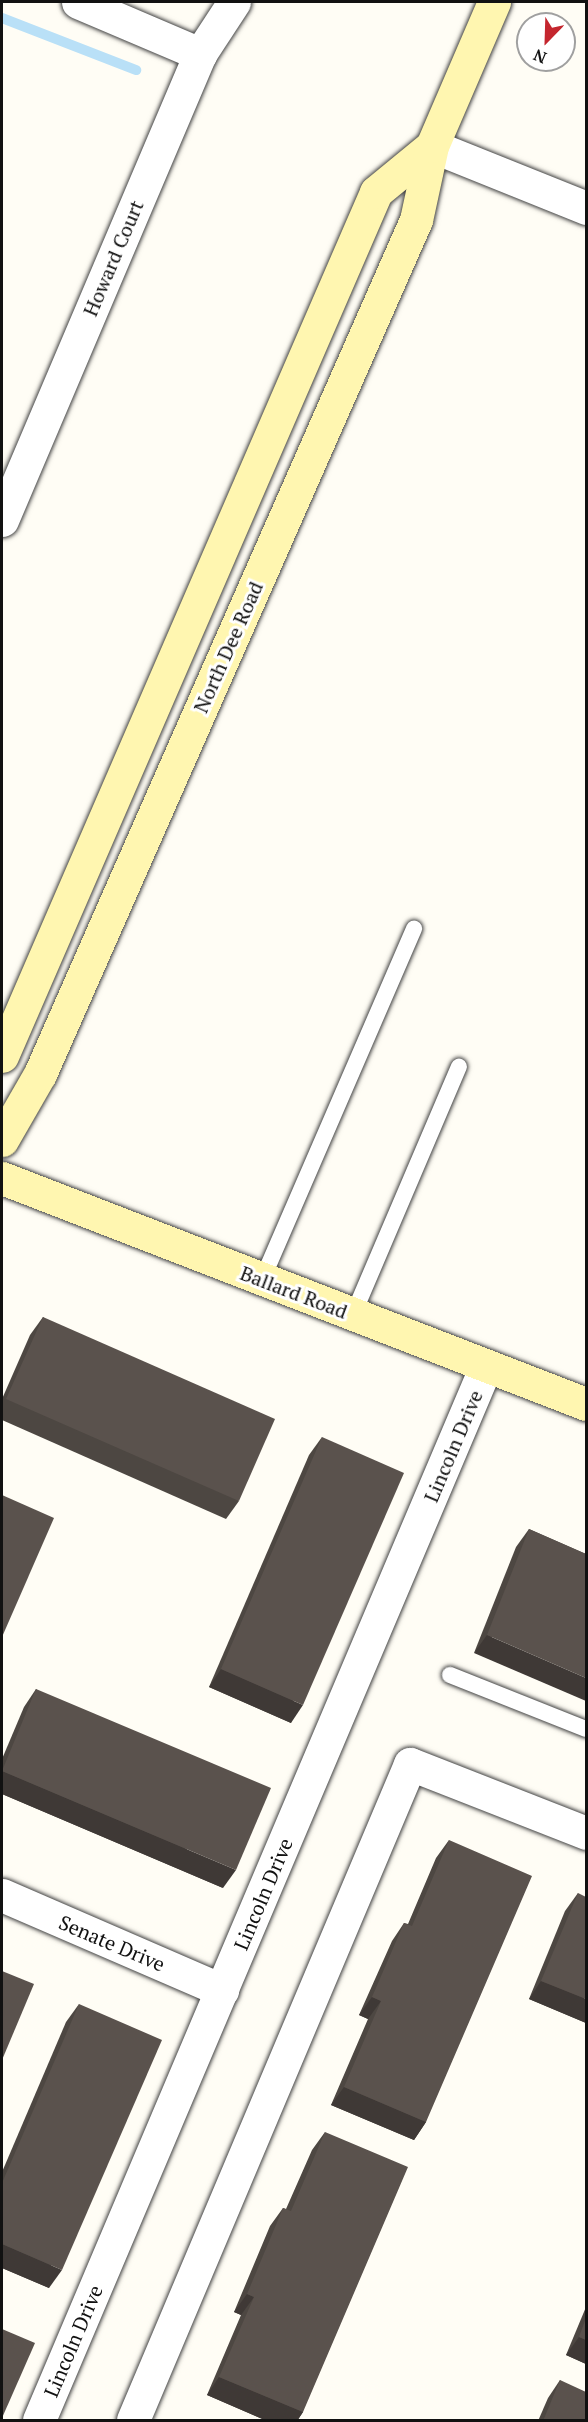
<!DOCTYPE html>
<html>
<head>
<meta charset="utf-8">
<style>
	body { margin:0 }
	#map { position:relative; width:588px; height:2422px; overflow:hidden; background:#fffdf5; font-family:"PT Serif",serif }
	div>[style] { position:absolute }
	.stream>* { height:10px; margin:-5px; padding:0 5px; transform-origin:5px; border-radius:5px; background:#b9e0f7 }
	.roads { filter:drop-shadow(0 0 2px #444) drop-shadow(0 0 2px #444) }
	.lane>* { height:16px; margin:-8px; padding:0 8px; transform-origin:8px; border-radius:8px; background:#fff }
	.street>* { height:33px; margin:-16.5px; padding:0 16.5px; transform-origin:16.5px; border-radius:16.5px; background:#fff }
	.secondary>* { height:33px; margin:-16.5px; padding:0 16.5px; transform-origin:16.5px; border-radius:16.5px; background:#fff6b0 }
	.wall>* { inset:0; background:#4d4742 }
	.shaded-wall>* { inset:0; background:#3f3936 }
	.building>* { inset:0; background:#5a524d }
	span { translate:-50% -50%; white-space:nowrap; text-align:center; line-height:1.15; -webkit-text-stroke:6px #fff; paint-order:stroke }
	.street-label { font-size:20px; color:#111 }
	.frame { position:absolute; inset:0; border:3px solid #111; pointer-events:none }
	.north { position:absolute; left:516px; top:12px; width:60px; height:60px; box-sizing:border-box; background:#fff; border:2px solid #a0a0a0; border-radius:50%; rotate:203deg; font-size:16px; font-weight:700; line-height:24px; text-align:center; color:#111 }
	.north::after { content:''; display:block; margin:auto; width:21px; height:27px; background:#c4262e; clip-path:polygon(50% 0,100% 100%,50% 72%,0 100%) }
</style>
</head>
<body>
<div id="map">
	<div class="stream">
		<i style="left:2px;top:18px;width:144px;rotate:21.2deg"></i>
	</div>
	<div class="roads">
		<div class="lane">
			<i style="left:262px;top:1280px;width:383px;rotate:-66.6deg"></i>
			<i style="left:353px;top:1315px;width:270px;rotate:-66.9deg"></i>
			<i style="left:450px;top:1675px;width:146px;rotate:21.7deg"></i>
		</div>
		<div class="street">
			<i style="left:78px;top:2px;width:133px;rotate:23.1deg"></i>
			<i style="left:432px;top:146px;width:166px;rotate:21.9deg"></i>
			<i style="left:2px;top:520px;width:506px;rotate:-66.98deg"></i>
			<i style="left:200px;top:54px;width:62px;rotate:-56.8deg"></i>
			<i style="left:2px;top:1895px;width:240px;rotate:23.4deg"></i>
			<i style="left:39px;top:2420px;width:1145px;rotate:-67.02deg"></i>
			<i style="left:133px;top:2420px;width:712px;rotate:-67.11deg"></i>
			<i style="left:410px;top:1764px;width:189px;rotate:21.4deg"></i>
		</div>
		<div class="secondary">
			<i style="left:2px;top:1056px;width:941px;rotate:-66.59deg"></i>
			<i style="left:376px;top:192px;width:72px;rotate:-39.4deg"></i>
			<i style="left:2px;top:1140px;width:76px;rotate:-60.1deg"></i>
			<i style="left:40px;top:1074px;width:933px;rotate:-66.24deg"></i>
			<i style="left:416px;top:220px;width:76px;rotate:-77.8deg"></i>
			<i style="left:432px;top:146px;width:157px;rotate:-66.7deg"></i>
			<i style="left:2px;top:1178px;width:626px;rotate:21.16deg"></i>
		</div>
	</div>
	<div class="wall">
		<i style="clip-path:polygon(43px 1317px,239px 1501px,226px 1519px,2px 1420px,2px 1399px,30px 1335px)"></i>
		<i style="clip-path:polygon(322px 1437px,291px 1723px,209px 1687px,309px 1455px)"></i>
		<i style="clip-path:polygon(529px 1529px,586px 1554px,474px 1653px,516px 1547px)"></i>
		<i style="clip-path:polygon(36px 1689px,223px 1888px,2px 1794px,2px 1759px,24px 1707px)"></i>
		<i style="clip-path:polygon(449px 1840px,426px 2122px,414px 2140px,331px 2105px,368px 2019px,359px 2015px,392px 1941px,404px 1923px,408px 1924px,436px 1858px)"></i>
		<i style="clip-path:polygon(578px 1893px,586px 2023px,529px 1999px,565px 1911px)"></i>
		<i style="clip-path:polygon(79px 2004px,49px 2288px,2px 2268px,2px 2172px,66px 2022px)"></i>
		<i style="clip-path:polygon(325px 2132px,303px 2412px,297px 2421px,267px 2421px,207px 2395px,241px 2315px,234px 2312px,270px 2226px,283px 2208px,286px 2209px,312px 2150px)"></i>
		<i style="clip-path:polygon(586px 2307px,586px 2364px,566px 2355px)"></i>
		<i style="clip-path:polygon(560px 2380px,586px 2421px,538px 2421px,548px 2398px)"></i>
	</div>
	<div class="shaded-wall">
		<i style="clip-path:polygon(487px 1635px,586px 1678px,586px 1701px,474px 1653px)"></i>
		<i style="clip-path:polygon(221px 1669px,303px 1705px,291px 1723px,209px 1687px)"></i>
		<i style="clip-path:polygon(2px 1771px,236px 1870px,223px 1888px,2px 1794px)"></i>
		<i style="clip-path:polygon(541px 1981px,586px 1999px,586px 2023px,529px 1999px)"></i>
		<i style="clip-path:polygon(372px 1997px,381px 2001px,368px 2019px,359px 2015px)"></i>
		<i style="clip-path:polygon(344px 2087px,426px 2122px,414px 2140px,331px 2105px)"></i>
		<i style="clip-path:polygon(2px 2244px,62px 2270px,49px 2288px,2px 2268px)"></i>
		<i style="clip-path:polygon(247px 2294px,254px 2297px,241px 2315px,234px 2312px)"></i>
		<i style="clip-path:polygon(579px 2337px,586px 2340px,586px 2364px,566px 2355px)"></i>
		<i style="clip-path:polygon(219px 2377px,303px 2412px,297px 2421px,267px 2421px,207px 2395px)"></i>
	</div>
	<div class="building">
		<i style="clip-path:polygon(43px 1317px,275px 1419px,239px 1501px,6px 1399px)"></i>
		<i style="clip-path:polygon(322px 1437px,404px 1473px,303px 1705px,221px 1669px)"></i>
		<i style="clip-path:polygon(2px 1495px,54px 1518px,2px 1637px)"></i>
		<i style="clip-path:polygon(529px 1529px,586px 1554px,586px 1678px,487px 1635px)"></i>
		<i style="clip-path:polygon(36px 1689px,271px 1788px,236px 1870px,2px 1771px)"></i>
		<i style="clip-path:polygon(449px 1840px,532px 1876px,426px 2122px,344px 2087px,381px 2001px,372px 1997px,404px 1923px,412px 1926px)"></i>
		<i style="clip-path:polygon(578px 1893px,586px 1897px,586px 1999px,541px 1981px)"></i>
		<i style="clip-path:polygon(2px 1971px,34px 1984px,2px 2060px)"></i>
		<i style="clip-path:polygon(79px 2004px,162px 2040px,62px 2270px,2px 2244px,2px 2183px)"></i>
		<i style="clip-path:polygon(325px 2132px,408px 2167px,303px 2412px,219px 2377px,254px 2297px,247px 2294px,283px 2208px,291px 2211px)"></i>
		<i style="clip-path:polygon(586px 2318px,586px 2340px,579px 2337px)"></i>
		<i style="clip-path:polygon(2px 2329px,35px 2343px,2px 2418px)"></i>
		<i style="clip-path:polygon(560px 2380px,586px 2392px,586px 2421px,543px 2421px)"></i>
	</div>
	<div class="street-label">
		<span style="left:113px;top:258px;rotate:-67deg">Howard Court</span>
		<span style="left:228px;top:647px;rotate:-66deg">North Dee Road</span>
		<span style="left:294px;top:1292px;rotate:21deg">Ballard Road</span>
		<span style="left:453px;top:1446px;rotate:-67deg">Lincoln Drive</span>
		<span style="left:263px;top:1894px;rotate:-67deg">Lincoln Drive</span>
		<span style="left:112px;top:1943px;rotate:23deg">Senate Drive</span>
		<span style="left:73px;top:2341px;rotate:-67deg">Lincoln Drive</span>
	</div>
	<div class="frame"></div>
	<div class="north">N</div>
</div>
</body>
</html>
